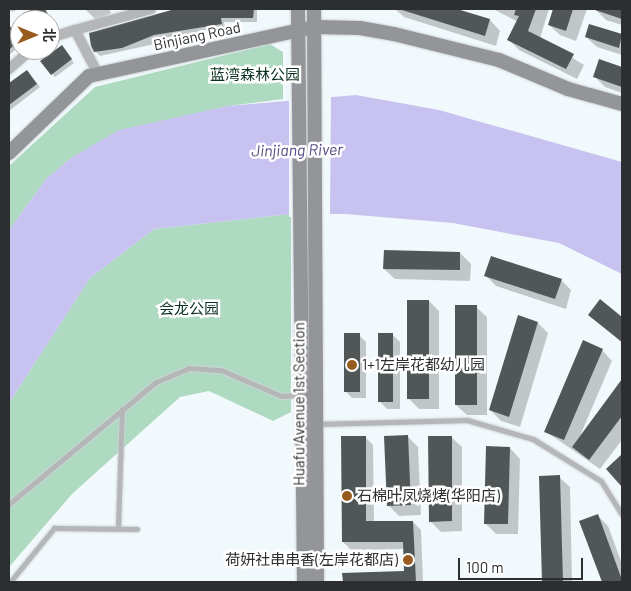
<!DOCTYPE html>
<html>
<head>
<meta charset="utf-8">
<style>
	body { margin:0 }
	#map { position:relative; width:631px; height:591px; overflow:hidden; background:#f2f9fc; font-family:Barlow,"Noto Sans SC",sans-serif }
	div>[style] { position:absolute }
	.green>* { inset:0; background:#addac0 }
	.water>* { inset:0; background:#c7c2ef }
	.pier>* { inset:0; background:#f2f9fc }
	.shadow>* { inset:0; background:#0003 }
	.building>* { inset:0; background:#515757 }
	.roads { filter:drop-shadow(0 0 1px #ced4d7) drop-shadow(0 0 1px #ced4d7) }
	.lane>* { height:5px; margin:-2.5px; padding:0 2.5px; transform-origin:2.5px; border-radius:2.5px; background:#b4b6b8 }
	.street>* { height:10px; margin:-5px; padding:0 5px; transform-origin:5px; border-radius:5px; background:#b4b6b8 }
	.secondary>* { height:14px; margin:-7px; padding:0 7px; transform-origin:7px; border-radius:7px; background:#939599 }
	.dots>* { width:14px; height:14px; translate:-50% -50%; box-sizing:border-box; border:2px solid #fff; border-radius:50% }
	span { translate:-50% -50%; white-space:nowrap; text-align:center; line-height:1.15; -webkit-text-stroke:5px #fff; paint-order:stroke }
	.street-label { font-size:15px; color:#2c2e2f }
	.park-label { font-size:15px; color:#0b3220 }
	.poi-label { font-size:15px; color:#2c2e2f }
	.left { translate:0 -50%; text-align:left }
	.right { translate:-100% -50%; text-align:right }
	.water-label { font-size:16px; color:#554b84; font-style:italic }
	.frame { position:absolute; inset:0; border:10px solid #2c2e2f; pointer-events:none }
	.north { position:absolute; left:10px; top:10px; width:50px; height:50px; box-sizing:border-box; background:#fff; border:1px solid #ababac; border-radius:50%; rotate:90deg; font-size:14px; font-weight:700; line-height:20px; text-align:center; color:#2c2e2f }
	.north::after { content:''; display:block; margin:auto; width:18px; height:22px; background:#985b1e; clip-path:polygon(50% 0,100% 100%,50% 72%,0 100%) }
	.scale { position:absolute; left:458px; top:558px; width:125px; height:22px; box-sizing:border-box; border:2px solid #2c2e2f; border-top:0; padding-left:6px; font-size:15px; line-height:18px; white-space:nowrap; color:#2c2e2f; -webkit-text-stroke:4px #fff; paint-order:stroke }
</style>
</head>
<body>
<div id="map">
	<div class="green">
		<i style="clip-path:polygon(270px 44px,283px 52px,283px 99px,228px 106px,119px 131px,71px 158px,47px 178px,9px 230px,9px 166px,95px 87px)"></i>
		<i style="clip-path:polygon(291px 214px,291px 412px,273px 421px,209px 391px,180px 397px,72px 494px,9px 567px,9px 403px,90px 278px,154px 229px)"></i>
	</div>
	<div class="water">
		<i style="clip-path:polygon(356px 95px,439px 110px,622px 162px,622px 274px,559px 243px,453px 223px,345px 214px,291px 214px,154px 229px,90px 278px,9px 403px,9px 230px,47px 178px,71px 158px,119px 130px,228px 106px)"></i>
	</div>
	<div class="pier">
		<i style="clip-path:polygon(331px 95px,330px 216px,289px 217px,289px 97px)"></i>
	</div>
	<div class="shadow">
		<i style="clip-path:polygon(9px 9px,19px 9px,12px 12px)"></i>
		<i style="clip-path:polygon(37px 9px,46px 9px,54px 28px,50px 30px,50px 20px,28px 20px,25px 14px)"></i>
		<i style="clip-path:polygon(85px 9px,109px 9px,111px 13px,97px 21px)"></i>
		<i style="clip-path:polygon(183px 9px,257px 9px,257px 22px,224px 22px,225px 28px,158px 39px,159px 43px,100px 56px,96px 52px,91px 34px)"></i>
		<i style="clip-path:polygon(395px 9px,453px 9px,490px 20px,500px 31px,496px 46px,404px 17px)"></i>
		<i style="clip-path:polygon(493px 9px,549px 9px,540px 38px,584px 65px,577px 79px,519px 50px,509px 40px,518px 22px)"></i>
		<i style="clip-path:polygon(554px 9px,587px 9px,576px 41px,560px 35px,549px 25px)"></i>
		<i style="clip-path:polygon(595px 9px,622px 9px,622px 25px,606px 20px)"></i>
		<i style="clip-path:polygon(590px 25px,622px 35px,622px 55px,597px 47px,586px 37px)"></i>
		<i style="clip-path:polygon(9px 26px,20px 40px,20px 46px,9px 55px)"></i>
		<i style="clip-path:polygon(65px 50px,74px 63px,55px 77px,52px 74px)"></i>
		<i style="clip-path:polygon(600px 61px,622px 69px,622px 93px,605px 87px,594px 76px)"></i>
		<i style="clip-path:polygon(27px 71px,40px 87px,9px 111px,9px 85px)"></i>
		<i style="clip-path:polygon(460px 253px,471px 264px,470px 281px,395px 279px,384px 269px)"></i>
		<i style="clip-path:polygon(486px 276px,561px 280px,571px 290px,566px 309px,496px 286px)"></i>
		<i style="clip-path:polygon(429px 301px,439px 311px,439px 409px,419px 409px,409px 399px)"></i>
		<i style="clip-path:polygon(601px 301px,622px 318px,622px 343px,590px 315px)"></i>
		<i style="clip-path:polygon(476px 307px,487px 317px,487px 415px,467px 415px,456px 405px)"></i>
		<i style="clip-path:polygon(538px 323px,548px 333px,520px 427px,501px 421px,490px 410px)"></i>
		<i style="clip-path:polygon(359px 335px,366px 342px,366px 398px,352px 398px,345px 391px)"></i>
		<i style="clip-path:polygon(393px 335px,400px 342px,400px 409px,387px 409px,380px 402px)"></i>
		<i style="clip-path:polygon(602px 350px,612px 361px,580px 436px,622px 381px,622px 440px,600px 469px,545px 431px)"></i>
		<i style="clip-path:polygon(407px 436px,418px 447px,421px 515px,399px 516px,388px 505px)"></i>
		<i style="clip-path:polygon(365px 437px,373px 445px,374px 523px,413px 522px,421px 530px,423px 582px,344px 582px,344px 574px,406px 572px,404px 549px,351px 550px,343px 542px)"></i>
		<i style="clip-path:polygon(451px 437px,462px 447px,462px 531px,441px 532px,430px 521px)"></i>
		<i style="clip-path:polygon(510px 448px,520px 459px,518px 534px,496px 534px,485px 523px)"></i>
		<i style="clip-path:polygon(541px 477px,559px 477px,570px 487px,572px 582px,543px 582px)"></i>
		<i style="clip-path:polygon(598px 516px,608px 526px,622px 564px,622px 582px,603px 582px,581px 522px)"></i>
	</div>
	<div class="building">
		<i style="clip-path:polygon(34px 9px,45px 9px,50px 20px,26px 20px,23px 13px)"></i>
		<i style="clip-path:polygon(175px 9px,254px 9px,253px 18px,221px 18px,222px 24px,154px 35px,122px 48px,94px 52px,91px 46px,89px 33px)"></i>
		<i style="clip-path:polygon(457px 9px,490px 19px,485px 36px,402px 10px)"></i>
		<i style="clip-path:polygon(516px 9px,536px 9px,528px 31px,574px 54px,566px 69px,507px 40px,519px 16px,514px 15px)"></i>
		<i style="clip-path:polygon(553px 9px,573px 9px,566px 31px,548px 25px)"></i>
		<i style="clip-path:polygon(622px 9px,622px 19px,595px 10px,595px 9px)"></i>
		<i style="clip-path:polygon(589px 24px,622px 34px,619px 48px,585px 37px)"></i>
		<i style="clip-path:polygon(9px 25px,20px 39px,9px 50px)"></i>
		<i style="clip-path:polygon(62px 45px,72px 59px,51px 75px,40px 61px)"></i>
		<i style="clip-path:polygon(599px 59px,622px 67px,622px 87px,593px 77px)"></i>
		<i style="clip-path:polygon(27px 70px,37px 84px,9px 105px,9px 83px)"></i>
		<i style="clip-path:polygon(384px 250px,460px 252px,460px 270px,383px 269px)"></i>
		<i style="clip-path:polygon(491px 256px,562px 279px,555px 299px,484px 276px)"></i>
		<i style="clip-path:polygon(600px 299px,622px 317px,622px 342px,588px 315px)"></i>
		<i style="clip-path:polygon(407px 300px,429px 300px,429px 399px,407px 399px)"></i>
		<i style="clip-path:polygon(455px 305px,477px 305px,477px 405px,455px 405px)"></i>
		<i style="clip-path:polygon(518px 315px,538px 322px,509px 417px,489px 410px)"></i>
		<i style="clip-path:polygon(344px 333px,360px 333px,360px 392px,344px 392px)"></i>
		<i style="clip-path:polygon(378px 333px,393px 333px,393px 402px,378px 402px)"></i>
		<i style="clip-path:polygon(583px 340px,603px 349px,564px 440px,544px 432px)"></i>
		<i style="clip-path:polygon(622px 379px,622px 416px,589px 460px,572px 447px)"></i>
		<i style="clip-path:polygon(408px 435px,411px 505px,387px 506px,384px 436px)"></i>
		<i style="clip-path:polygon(341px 436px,366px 436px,366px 521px,413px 521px,416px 582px,343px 582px,342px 573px,404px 571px,403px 542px,342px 542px)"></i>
		<i style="clip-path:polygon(428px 436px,452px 436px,452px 521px,429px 522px)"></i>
		<i style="clip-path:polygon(486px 446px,510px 447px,508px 524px,484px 524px)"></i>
		<i style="clip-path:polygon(622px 454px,622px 487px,606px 469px)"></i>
		<i style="clip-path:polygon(560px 475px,563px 582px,542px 582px,539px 476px)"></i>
		<i style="clip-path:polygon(598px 514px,622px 580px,622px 582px,602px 582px,579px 521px)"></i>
	</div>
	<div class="roads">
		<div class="lane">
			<i style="left:316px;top:424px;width:151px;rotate:-1.5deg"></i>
			<i style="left:467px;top:420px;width:69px;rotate:16.1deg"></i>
			<i style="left:533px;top:439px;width:80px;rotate:31.7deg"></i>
			<i style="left:601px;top:481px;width:39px;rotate:58deg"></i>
			<i style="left:9px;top:504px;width:191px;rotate:-39.7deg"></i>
			<i style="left:156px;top:382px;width:36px;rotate:-23deg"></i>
			<i style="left:189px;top:368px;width:32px;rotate:4deg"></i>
			<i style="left:221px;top:370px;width:65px;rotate:23.4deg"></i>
			<i style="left:281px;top:396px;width:20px;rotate:-3deg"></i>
			<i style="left:118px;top:527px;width:118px;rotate:-88.1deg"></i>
			<i style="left:10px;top:582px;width:70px;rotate:-50.8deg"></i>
			<i style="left:54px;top:528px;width:83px;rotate:0.7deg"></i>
		</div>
		<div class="street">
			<i style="left:50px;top:38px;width:26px;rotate:-18deg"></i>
			<i style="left:9px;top:69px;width:29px;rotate:-41deg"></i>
			<i style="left:98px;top:74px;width:50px;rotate:-117.6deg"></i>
			<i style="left:75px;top:30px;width:79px;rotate:-15.4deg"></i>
		</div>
		<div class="secondary">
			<i style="left:298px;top:9px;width:573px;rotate:89.4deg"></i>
			<i style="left:314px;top:9px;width:573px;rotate:89.7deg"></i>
			<i style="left:9px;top:153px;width:111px;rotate:-43.9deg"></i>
			<i style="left:89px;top:76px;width:230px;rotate:-12.3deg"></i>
			<i style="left:314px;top:27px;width:46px;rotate:1.2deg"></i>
			<i style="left:360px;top:28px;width:35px;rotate:10deg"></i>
			<i style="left:394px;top:34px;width:108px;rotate:13.9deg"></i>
			<i style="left:499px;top:60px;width:75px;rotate:22.8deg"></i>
			<i style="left:568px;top:89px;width:56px;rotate:15.5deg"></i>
		</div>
	</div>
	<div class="dots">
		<i style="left:352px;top:365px;background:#985b1e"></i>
		<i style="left:347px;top:496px;background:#985b1e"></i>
		<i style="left:408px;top:560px;background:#985b1e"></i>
	</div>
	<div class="street-label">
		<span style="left:197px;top:36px;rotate:-12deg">Binjiang Road</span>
		<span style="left:299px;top:404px;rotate:-90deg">Huafu Avenue 1st Section</span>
	</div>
	<div class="park-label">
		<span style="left:255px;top:75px">蓝湾森林公园</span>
		<span style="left:189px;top:309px">会龙公园</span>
	</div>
	<div class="poi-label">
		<span class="left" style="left:362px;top:365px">1+1左岸花都幼儿园</span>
		<span class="left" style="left:357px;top:496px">石棉叶凤烧烤(华阳店)</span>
		<span class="right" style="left:398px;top:560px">荷妍社串串香(左岸花都店)</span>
	</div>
	<div class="water-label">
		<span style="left:297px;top:150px;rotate:-1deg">Jinjiang River</span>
	</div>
	<div class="frame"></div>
	<div class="north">北</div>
	<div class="scale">100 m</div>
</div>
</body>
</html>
